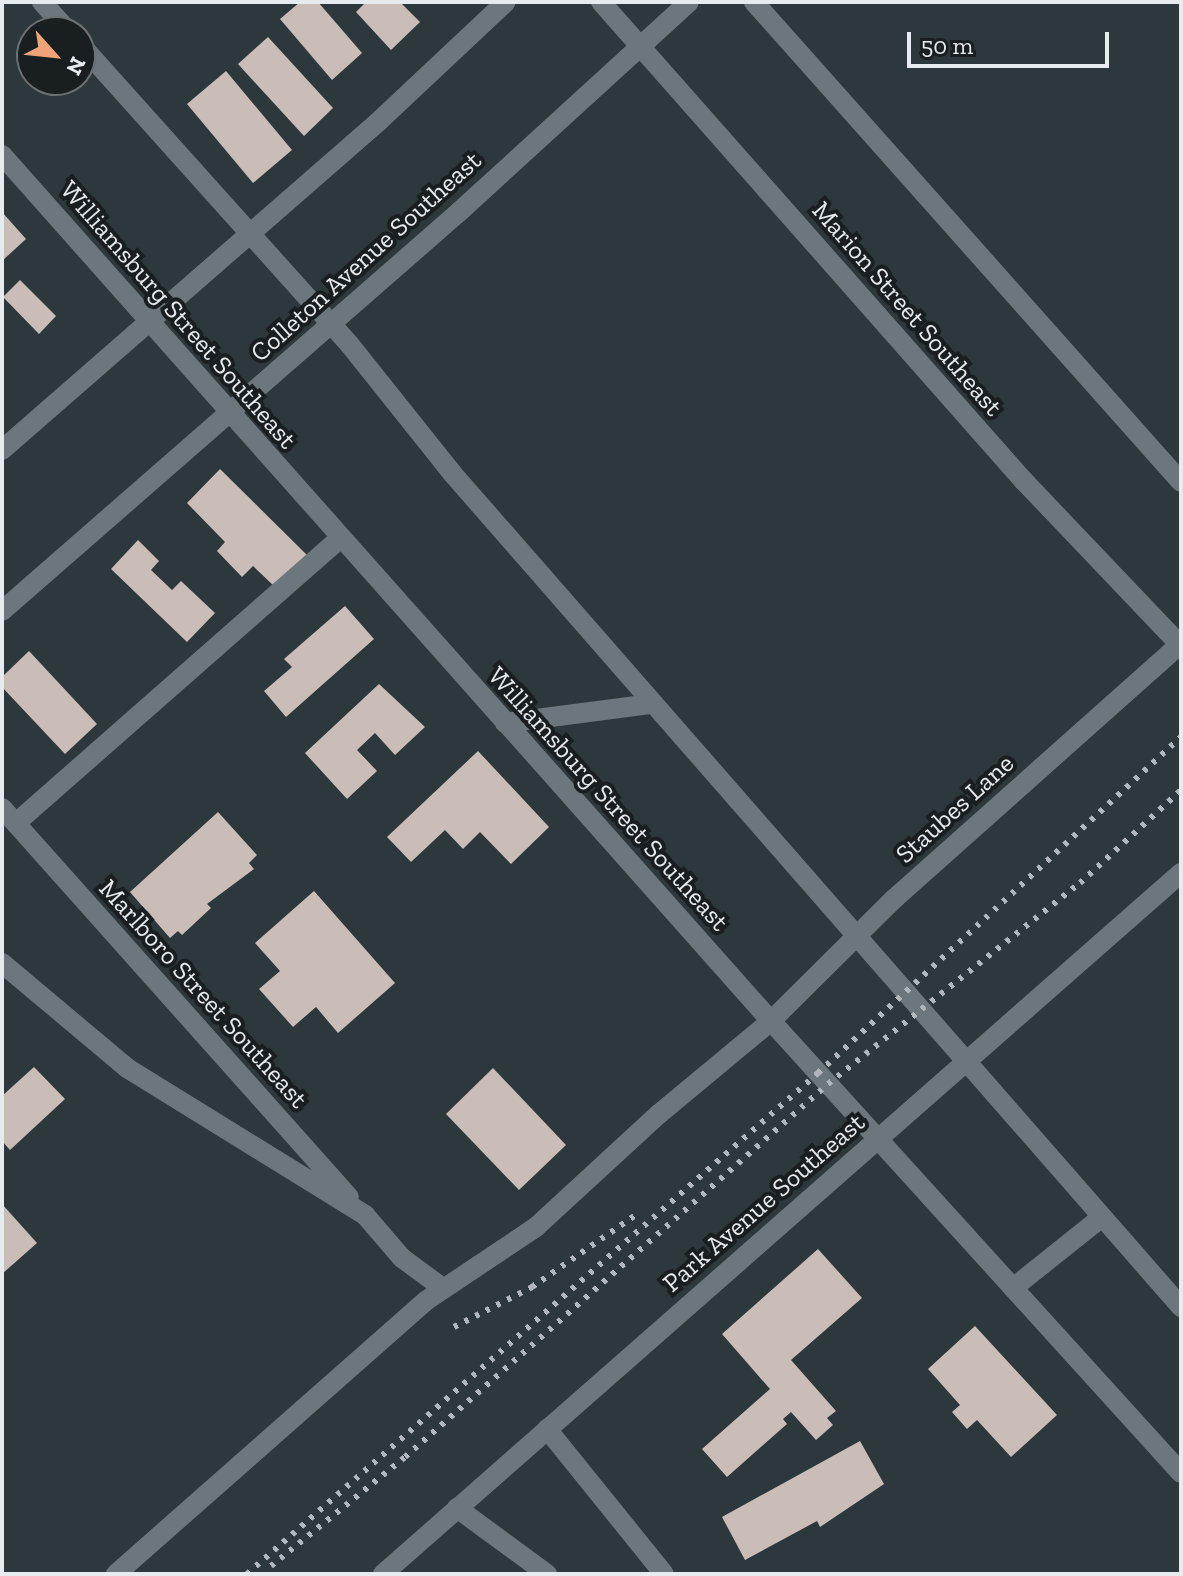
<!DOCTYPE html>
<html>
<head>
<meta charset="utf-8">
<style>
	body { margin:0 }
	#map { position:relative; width:1183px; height:1576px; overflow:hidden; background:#2d383d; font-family:"Zilla Slab",serif }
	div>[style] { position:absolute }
	.building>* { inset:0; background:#cabdb7 }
	.minor>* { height:20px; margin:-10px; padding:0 10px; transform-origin:10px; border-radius:10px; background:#6c777d }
	.rail>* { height:6px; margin-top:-3px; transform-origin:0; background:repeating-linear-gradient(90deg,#b1b8bc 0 4px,transparent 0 12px) }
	span { translate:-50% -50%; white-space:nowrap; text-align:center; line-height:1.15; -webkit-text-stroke:8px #191e20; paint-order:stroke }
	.street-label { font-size:26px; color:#e5ebef }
	.frame { position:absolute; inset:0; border:4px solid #e5ebef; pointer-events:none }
	.north { position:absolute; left:16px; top:16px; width:80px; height:80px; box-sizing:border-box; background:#191e20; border:2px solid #6b7073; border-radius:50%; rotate:117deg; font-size:22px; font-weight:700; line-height:32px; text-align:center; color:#e5ebef }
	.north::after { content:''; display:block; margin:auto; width:28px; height:36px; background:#efa377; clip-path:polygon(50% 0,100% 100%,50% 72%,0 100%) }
	.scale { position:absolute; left:907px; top:32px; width:202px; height:36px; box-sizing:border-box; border:4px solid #e5ebef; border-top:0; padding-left:10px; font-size:24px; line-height:28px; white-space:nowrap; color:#e5ebef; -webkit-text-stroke:6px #191e20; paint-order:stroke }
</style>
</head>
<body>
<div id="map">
	<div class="building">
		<i style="clip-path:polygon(300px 2px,318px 2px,362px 53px,332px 80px,280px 19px)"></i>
		<i style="clip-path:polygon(366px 2px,400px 2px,420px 22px,391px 50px,356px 12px)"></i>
		<i style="clip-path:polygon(268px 37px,333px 108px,304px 136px,238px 64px)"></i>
		<i style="clip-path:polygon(226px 71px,292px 150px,253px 183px,187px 104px)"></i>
		<i style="clip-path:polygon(2px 212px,26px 239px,2px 261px)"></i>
		<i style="clip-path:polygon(20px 280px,56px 316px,39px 334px,3px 297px)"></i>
		<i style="clip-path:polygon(220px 469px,307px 555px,275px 587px,253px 566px,242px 577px,217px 551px,225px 542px,187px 503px)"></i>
		<i style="clip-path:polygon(138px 540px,159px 561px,151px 570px,172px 590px,181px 581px,215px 613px,187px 642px,111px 569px)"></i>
		<i style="clip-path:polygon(345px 606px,374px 639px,286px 717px,264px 691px,292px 667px,284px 659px)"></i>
		<i style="clip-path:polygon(29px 651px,97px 724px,65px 754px,2px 687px,2px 677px)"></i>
		<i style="clip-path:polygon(379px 684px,425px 727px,395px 755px,375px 733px,357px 750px,377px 771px,347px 799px,305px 753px)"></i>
		<i style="clip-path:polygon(478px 751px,549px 827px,511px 864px,480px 832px,463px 849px,445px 830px,411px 862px,387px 837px)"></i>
		<i style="clip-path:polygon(218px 812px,257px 855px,249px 863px,254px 869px,207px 904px,211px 908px,182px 935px,178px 931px,170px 938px,130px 892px)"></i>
		<i style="clip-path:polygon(314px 891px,395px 983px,338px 1033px,316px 1007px,293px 1027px,259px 989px,280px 971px,255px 943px)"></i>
		<i style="clip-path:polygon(34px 1067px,65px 1099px,10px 1150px,2px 1141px,2px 1096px)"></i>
		<i style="clip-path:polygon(493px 1068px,566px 1145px,519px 1190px,446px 1114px)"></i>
		<i style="clip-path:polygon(2px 1204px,37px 1243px,2px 1274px)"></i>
		<i style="clip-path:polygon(818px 1249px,862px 1298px,791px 1360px,836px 1411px,827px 1418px,833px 1425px,816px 1440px,791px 1412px,783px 1419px,787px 1424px,727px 1477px,702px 1449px,770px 1389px,722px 1334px)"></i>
		<i style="clip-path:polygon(975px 1326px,1057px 1415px,1011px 1457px,977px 1420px,967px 1429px,952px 1412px,960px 1405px,928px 1369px)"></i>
		<i style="clip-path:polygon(860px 1441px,884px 1484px,820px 1527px,817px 1521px,745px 1560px,722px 1517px)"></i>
	</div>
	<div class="minor">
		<i style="left:42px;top:2px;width:40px;rotate:48deg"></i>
		<i style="left:601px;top:2px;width:638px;rotate:48.56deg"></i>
		<i style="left:1023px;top:480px;width:229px;rotate:46.4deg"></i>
		<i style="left:754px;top:2px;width:642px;rotate:48.34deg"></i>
		<i style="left:80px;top:44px;width:404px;rotate:48.1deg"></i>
		<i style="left:350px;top:345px;width:164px;rotate:51.4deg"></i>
		<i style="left:452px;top:473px;width:1108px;rotate:48.84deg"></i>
		<i style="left:2px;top:155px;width:1158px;rotate:48.4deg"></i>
		<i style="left:771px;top:1021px;width:610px;rotate:47.79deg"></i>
		<i style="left:2px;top:450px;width:499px;rotate:-41.1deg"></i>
		<i style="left:378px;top:122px;width:175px;rotate:-43.2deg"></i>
		<i style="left:2px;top:611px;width:607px;rotate:-41.12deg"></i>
		<i style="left:459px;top:212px;width:311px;rotate:-42.4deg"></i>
		<i style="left:505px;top:723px;width:148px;rotate:-7.4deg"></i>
		<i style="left:2px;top:808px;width:521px;rotate:48.27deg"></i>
		<i style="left:16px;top:823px;width:432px;rotate:-41.3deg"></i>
		<i style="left:2px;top:963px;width:163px;rotate:40deg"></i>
		<i style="left:127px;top:1068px;width:280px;rotate:31.7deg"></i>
		<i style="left:365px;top:1215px;width:57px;rotate:49.3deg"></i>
		<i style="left:402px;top:1258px;width:52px;rotate:36.4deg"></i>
		<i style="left:1013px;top:1288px;width:114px;rotate:-38.6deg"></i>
		<i style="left:547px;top:1429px;width:186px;rotate:51.1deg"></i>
		<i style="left:457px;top:1508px;width:112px;rotate:36.3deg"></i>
		<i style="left:116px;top:1574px;width:414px;rotate:-41.4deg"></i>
		<i style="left:427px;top:1300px;width:131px;rotate:-33.8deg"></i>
		<i style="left:536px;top:1227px;width:167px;rotate:-42.6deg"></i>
		<i style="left:659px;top:1114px;width:146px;rotate:-39.7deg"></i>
		<i style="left:771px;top:1021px;width:173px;rotate:-44.8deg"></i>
		<i style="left:894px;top:899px;width:385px;rotate:-41.7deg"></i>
		<i style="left:383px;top:1574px;width:1062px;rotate:-41.3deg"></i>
	</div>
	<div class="rail">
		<i style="left:454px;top:1327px;width:88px;rotate:-27.1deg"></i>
		<i style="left:532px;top:1287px;width:131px;rotate:-34.8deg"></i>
		<i style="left:271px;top:1566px;width:173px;rotate:-39.1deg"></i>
		<i style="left:405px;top:1457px;width:564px;rotate:-41.41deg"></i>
		<i style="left:828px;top:1084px;width:322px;rotate:-38.6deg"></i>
		<i style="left:1080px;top:883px;width:137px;rotate:-42.6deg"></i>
		<i style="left:247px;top:1574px;width:760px;rotate:-41.26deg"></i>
		<i style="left:818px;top:1073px;width:495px;rotate:-42.8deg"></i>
	</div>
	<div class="street-label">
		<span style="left:366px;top:257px;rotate:-42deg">Colleton Avenue Southeast</span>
		<span style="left:907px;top:309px;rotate:49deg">Marion Street Southeast</span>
		<span style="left:178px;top:315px;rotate:49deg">Williamsburg Street Southeast</span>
		<span style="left:608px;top:799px;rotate:48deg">Williamsburg Street Southeast</span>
		<span style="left:955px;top:809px;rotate:-42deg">Staubes Lane</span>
		<span style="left:203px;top:994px;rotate:48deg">Marlboro Street Southeast</span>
		<span style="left:764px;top:1203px;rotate:-41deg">Park Avenue Southeast</span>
	</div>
	<div class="frame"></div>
	<div class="north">N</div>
	<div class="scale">50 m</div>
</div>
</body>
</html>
